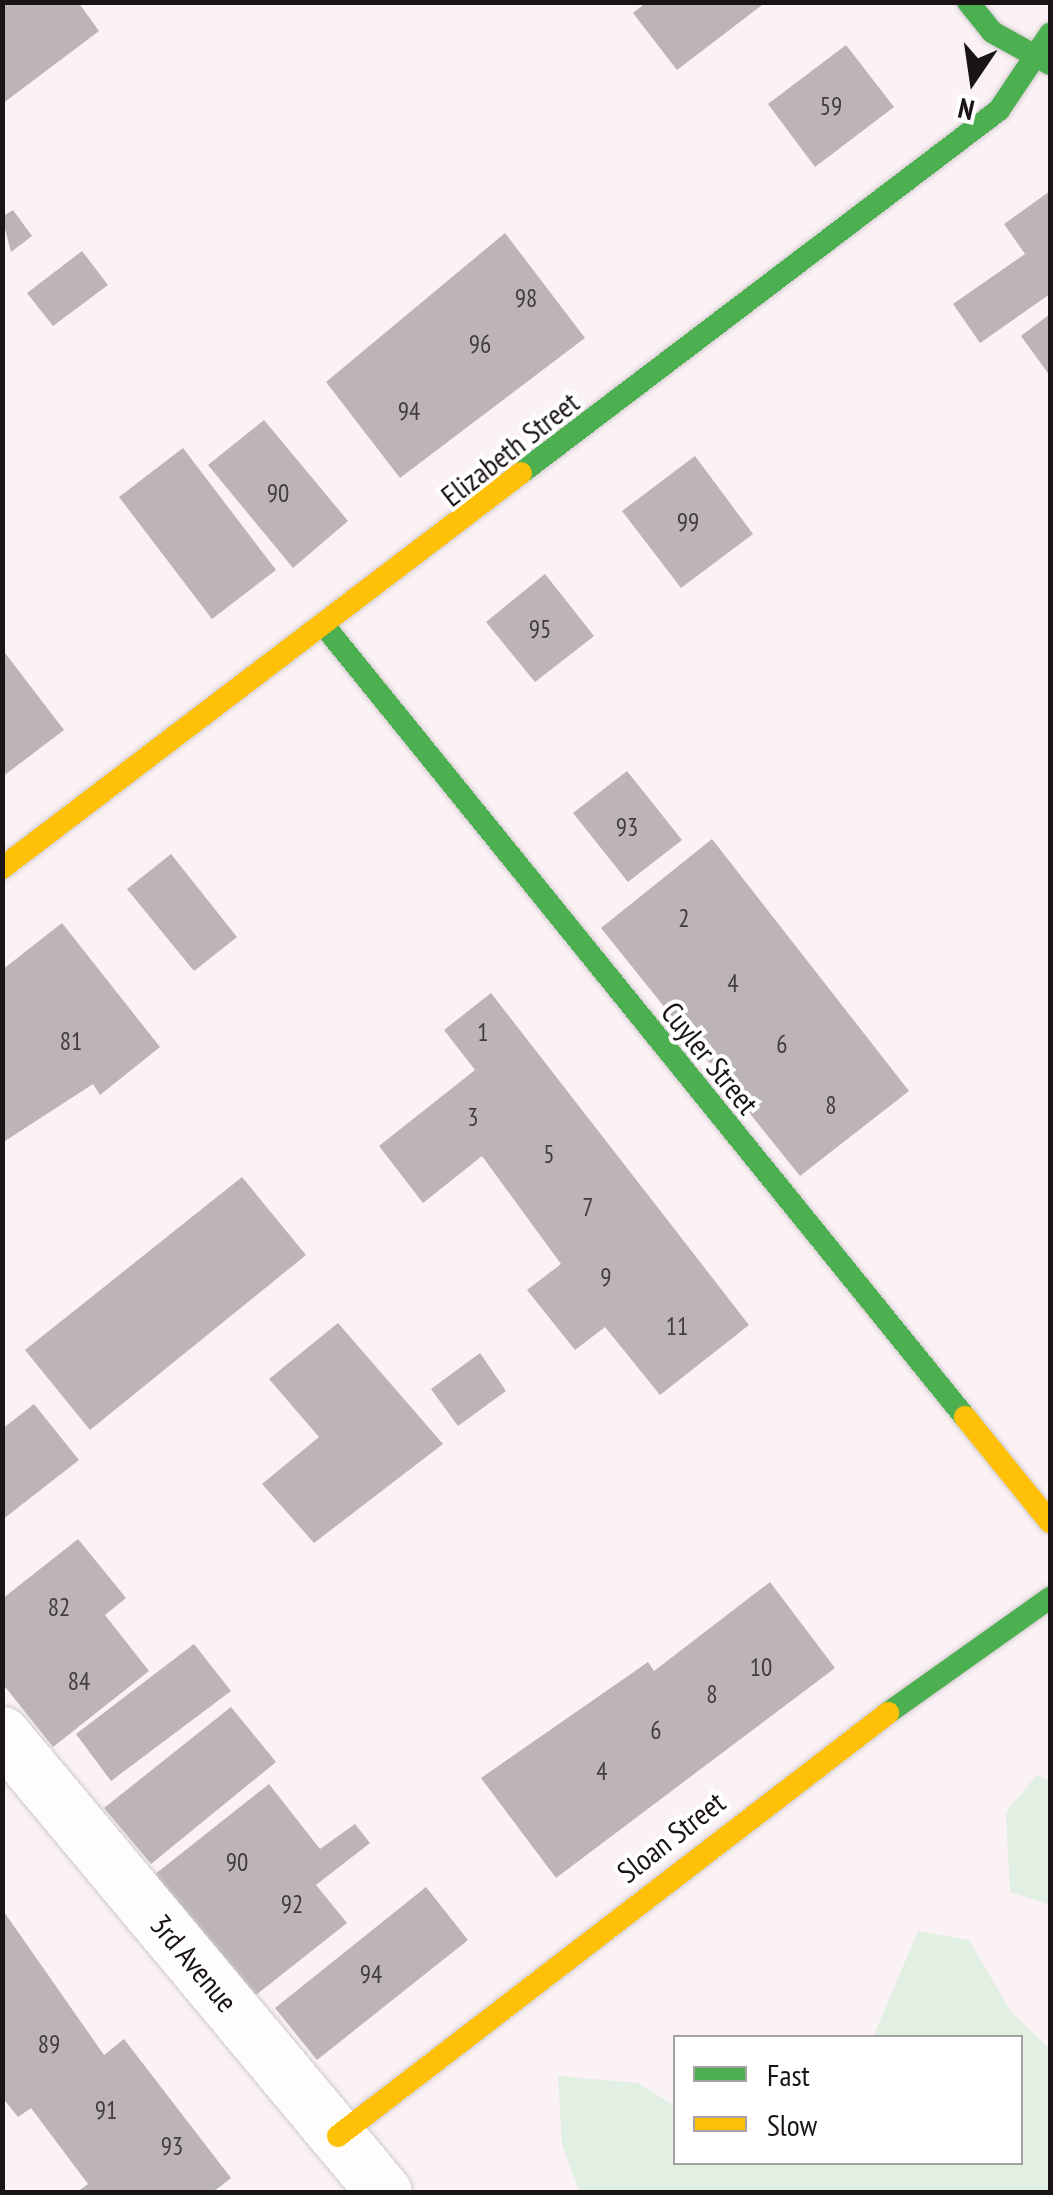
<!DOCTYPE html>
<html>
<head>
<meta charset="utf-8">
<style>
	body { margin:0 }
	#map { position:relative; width:1053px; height:2195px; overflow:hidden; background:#faf2f5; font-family:"PT Sans Narrow",sans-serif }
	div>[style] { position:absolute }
	.green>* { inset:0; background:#e2efe3 }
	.building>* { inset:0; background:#bcb4b7 }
	.roads { filter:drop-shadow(0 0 2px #d1c9cc) drop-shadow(0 0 2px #d1c9cc) }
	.street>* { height:55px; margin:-27.5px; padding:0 27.5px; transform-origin:27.5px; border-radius:27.5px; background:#fefdfe }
	.fast>* { height:22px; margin:-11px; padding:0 11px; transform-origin:11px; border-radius:11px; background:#4caf50 }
	.slow>* { height:22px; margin:-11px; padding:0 11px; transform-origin:11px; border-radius:11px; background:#ffc107 }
	span { translate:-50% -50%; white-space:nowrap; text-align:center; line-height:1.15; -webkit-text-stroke:8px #fff; paint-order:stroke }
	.number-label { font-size:25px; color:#433c3f }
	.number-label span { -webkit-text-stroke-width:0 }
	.street-label { font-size:30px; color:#1b1417 }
	.frame { position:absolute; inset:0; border:5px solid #1b1417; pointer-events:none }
	.legend { position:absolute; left:673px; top:2035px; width:350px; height:130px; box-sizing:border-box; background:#fff; border:2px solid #a4a1a2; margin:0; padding:12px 18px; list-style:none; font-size:30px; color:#1b1417 }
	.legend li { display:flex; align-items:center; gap:20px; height:50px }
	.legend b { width:50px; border:2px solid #a4a1a2 }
	.north { position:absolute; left:923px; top:30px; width:100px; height:100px; -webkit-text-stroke:8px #fff; paint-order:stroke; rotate:193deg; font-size:28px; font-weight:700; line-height:40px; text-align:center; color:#1b1417 }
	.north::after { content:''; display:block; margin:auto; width:35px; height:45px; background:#1b1417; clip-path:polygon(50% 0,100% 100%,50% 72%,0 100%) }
</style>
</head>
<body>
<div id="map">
	<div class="green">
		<i style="clip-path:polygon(1037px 1775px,1050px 1781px,1050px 1905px,1010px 1892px,1006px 1812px)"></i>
		<i style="clip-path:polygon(918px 1931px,969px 1940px,1011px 2012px,1050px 2049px,1050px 2192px,579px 2192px,562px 2145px,558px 2076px,638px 2083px,675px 2106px,676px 2162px,1020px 2162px,1020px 2038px,873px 2037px)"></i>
	</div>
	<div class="building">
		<i style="clip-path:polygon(2px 2px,78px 2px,99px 31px,2px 104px)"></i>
		<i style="clip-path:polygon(647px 2px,766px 2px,677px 70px,633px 13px)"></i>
		<i style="clip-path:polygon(846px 45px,894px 107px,815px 167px,768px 104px)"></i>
		<i style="clip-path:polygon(1050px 191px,1050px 294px,980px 343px,953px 304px,1025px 254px,1004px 224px)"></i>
		<i style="clip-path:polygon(13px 210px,32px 236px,11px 252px,2px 217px)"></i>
		<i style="clip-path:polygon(505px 233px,585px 338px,400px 478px,326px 382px)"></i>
		<i style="clip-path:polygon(82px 251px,108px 285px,53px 326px,27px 293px)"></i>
		<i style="clip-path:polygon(1050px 314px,1050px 376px,1021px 336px)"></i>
		<i style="clip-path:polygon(264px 420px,348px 521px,293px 568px,208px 465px)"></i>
		<i style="clip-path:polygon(183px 448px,276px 570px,212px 619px,119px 497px)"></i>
		<i style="clip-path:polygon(695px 456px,753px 534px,681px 588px,622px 511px)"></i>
		<i style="clip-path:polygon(545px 574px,594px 636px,535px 682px,486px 622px)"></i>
		<i style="clip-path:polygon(2px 649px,64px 730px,2px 777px)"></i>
		<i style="clip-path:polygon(627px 771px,682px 840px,628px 882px,573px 813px)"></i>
		<i style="clip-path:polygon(712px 839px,909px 1091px,800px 1176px,601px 928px)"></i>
		<i style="clip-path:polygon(171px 854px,237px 937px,194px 971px,127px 889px)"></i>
		<i style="clip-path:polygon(62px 923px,160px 1047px,100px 1095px,93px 1084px,2px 1143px,2px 970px)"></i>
		<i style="clip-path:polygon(491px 993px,749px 1325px,660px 1395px,605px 1327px,575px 1350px,527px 1290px,561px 1264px,482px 1156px,423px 1203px,379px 1146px,475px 1070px,444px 1030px)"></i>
		<i style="clip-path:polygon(242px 1177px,306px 1255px,90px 1430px,25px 1350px)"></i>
		<i style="clip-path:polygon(338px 1323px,443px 1444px,314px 1543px,262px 1484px,319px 1437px,269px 1379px)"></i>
		<i style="clip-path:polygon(480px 1353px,506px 1391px,458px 1426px,431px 1389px)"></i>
		<i style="clip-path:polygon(34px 1404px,79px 1460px,2px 1520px,2px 1429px)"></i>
		<i style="clip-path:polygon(78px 1539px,126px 1598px,105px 1615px,149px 1671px,53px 1747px,2px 1683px,2px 1599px)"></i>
		<i style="clip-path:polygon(770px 1582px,835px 1668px,556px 1878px,481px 1778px,648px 1662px,654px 1671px)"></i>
		<i style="clip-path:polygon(194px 1644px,231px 1691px,111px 1781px,76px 1734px)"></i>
		<i style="clip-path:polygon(231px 1707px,276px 1762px,151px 1864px,104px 1808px)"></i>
		<i style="clip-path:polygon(269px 1784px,320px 1849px,355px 1824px,370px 1843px,316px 1885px,347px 1923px,252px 1998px,154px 1875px)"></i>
		<i style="clip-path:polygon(426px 1887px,468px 1940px,317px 2060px,275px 2008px)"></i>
		<i style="clip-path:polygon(2px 1909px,104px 2055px,124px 2039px,231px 2178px,213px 2192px,77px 2192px,88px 2184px,31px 2108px,18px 2117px,2px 2097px)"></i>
	</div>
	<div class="roads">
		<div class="street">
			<i style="left:2px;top:1734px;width:596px;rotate:50.17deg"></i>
		</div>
		<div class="fast">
			<i style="left:968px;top:2px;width:38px;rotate:51deg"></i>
			<i style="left:992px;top:32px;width:66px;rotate:28.9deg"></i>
			<i style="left:521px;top:473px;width:600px;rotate:-37.21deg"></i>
			<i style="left:999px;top:110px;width:92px;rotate:-56.1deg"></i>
			<i style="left:326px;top:628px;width:1015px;rotate:51deg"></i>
			<i style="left:888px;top:1713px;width:199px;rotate:-35.4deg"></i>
		</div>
		<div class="slow">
			<i style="left:2px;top:868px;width:652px;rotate:-37.27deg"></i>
			<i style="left:965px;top:1417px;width:135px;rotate:51deg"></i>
			<i style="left:338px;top:2136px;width:694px;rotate:-37.56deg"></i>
		</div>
	</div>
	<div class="number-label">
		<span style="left:831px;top:106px">59</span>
		<span style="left:526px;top:298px">98</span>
		<span style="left:480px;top:344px">96</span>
		<span style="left:409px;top:411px">94</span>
		<span style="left:278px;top:493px">90</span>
		<span style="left:688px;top:522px">99</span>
		<span style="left:540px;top:629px">95</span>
		<span style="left:627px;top:827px">93</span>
		<span style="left:684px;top:918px">2</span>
		<span style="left:733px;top:983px">4</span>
		<span style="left:483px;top:1032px">1</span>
		<span style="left:71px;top:1041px">81</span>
		<span style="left:782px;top:1044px">6</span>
		<span style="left:831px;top:1105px">8</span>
		<span style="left:473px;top:1117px">3</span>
		<span style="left:549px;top:1154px">5</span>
		<span style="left:588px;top:1207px">7</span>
		<span style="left:606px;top:1277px">9</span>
		<span style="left:677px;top:1326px">11</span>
		<span style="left:59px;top:1607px">82</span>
		<span style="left:761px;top:1667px">10</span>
		<span style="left:79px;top:1681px">84</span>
		<span style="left:712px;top:1694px">8</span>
		<span style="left:656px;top:1730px">6</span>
		<span style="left:602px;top:1771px">4</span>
		<span style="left:237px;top:1862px">90</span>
		<span style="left:292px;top:1904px">92</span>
		<span style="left:371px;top:1974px">94</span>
		<span style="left:49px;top:2044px">89</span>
		<span style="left:106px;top:2110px">91</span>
		<span style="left:172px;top:2146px">93</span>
	</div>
	<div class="street-label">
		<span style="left:510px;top:449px;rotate:-38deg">Elizabeth Street</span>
		<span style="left:710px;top:1058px;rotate:51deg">Cuyler Street</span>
		<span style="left:671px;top:1837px;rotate:-38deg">Sloan Street</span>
		<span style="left:194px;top:1963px;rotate:50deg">3rd Avenue</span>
	</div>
	<div class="frame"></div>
	<ul class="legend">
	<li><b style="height:12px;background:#4caf50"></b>Fast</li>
	<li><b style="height:12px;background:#ffc107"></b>Slow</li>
	</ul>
	<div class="north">N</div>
</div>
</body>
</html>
